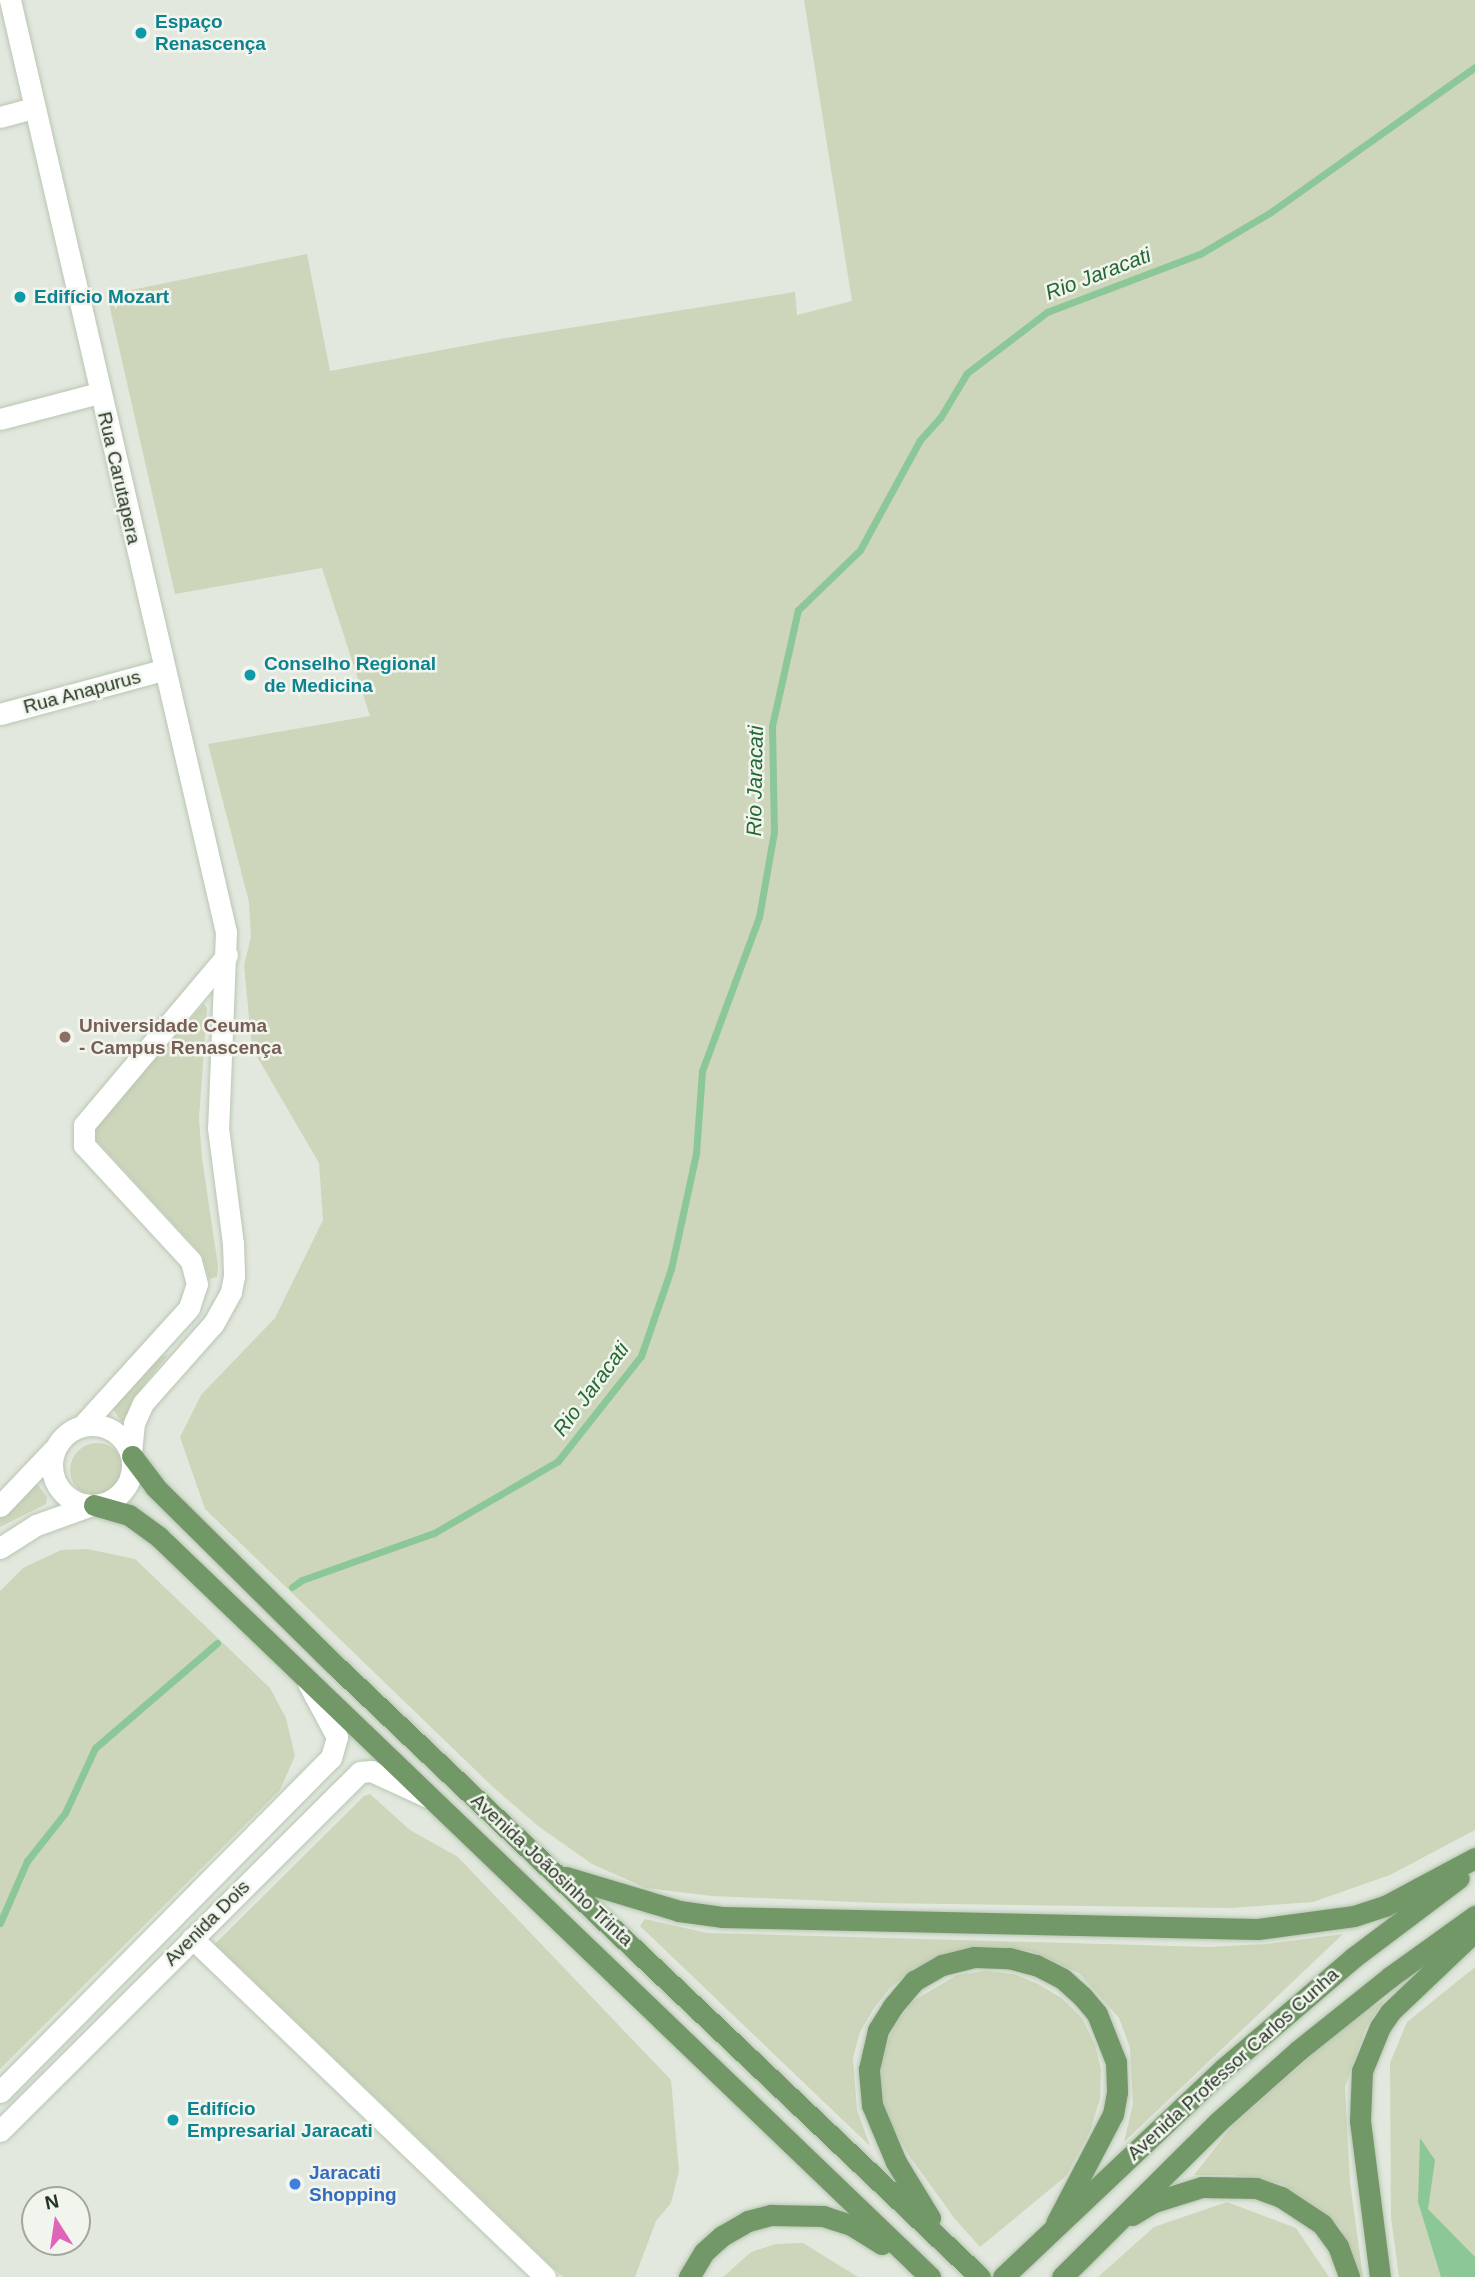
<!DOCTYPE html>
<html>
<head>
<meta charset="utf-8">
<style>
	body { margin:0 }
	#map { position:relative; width:1475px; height:2277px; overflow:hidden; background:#e2e8de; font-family:Arial,sans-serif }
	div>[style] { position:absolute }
	.green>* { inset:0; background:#cdd6ba }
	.round { border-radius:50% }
	.water>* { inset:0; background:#8cc798 }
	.stream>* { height:7px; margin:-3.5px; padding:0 3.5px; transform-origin:3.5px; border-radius:3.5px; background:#8cc798 }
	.roads { filter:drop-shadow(0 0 2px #b9c6b3) drop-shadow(0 0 2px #b9c6b3) }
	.minor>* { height:21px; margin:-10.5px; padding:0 10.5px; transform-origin:10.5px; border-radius:10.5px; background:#fff }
	.tertiary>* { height:21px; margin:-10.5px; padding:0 10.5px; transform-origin:10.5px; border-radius:10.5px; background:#fff }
	.secondary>* { height:21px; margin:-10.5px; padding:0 10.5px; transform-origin:10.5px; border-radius:10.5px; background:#fff }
	.secondary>.ring { margin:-10.5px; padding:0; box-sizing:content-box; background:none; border:21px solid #fff; border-radius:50% }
	.primary>* { height:21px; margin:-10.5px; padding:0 10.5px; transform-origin:10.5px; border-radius:10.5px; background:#729868 }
	.dots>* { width:19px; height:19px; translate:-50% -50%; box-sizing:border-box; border:4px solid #f1f5ee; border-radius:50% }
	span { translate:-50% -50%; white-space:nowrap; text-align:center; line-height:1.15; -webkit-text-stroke:5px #f1f5ee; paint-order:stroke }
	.culture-label { font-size:19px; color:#0d838f; font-weight:700 }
	.left { translate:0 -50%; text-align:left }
	.street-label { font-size:19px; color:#263522 }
	.education-label { font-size:19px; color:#785e54; font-weight:700 }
	.shop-label { font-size:19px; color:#366cbe; font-weight:700 }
	.water-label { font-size:21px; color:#246933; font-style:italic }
	.north { position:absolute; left:21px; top:2186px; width:70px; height:70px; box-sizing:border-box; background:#f1f5ee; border:2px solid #a0a89c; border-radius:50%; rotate:348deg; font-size:19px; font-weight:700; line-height:28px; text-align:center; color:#263522 }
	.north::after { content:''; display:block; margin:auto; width:24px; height:32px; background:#df65bb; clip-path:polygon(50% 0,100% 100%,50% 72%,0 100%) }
</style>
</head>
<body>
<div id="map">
	<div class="green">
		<i style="clip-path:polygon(804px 0,1475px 0,1475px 1830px,1390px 1875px,1313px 1902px,1230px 1908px,878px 1903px,712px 1896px,646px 1888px,592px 1864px,538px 1826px,493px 1787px,205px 1509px,180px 1437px,201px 1395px,275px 1318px,323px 1220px,319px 1163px,252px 1048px,244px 965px,251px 937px,249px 902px,208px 744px,370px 716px,322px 568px,175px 594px,107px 295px,307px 254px,330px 371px,506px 338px,795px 292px,797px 315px,852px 301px)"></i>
		<i style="clip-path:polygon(204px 1004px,207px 1008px,199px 1118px,202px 1158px,218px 1266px,217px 1277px,209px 1279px,202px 1255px,96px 1140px,94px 1133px,95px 1124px)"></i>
		<i style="clip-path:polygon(168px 1355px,141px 1389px,125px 1421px,121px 1421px,113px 1409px,117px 1399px,159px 1357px)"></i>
		<i class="round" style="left:70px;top:1443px;width:54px;height:54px"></i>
		<i style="clip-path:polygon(32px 1484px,38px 1485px,47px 1497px,46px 1504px,0 1527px,0 1516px)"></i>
		<i style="clip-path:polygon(87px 1549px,135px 1559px,270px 1688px,286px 1718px,295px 1756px,280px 1790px,0 2069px,0 1591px,23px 1568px,61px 1550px)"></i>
		<i style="clip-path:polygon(370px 1794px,410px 1830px,458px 1857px,671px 2080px,679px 2171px,671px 2203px,656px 2221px,635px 2277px,563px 2277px,215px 1944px,364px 1796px)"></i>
		<i style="clip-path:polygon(645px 1919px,707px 1933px,1209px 1947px,1266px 1944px,1343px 1934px,1124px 2142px,1133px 2104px,1130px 2048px,1119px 2018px,1079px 1973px,1030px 1951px,1003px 1948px,941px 1957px,913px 1969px,890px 1988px,874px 2008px,860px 2032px,853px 2058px,857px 2110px,870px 2146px,640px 1926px)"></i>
		<i style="clip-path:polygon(1475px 1967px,1475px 2277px,1399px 2277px,1391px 2218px,1390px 2063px,1407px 2022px)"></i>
		<i style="clip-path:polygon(986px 1971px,1014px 1974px,1038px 1984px,1063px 1999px,1082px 2018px,1095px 2045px,1101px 2069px,1100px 2099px,1090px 2131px,1066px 2176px,980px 2247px,955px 2219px,910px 2157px,886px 2115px,879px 2083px,883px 2053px,894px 2026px,913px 2001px,957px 1975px)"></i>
		<i style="clip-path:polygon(1385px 2000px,1366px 2027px,1345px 2087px,1350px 2182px,1363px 2277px,1356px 2277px,1341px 2228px,1282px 2184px,1233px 2175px,1194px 2175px,1233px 2125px,1362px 2011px)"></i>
		<i style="clip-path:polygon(1227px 2202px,1296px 2228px,1329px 2277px,1098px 2277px,1154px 2227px)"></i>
		<i style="clip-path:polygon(803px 2243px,858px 2277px,723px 2277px,751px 2252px,776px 2244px)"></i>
	</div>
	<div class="water">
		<i style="clip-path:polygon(1420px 2138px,1435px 2160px,1428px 2209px,1475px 2257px,1475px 2277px,1441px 2277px,1418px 2202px)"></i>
	</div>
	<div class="stream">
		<i style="left:292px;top:1587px;width:12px;rotate:-35deg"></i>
		<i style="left:302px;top:1580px;width:140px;rotate:-19.6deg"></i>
		<i style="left:434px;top:1533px;width:143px;rotate:-30.1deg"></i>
		<i style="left:558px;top:1461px;width:134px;rotate:-51.7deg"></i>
		<i style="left:641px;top:1356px;width:92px;rotate:-71deg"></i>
		<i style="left:671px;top:1269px;width:119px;rotate:-77.8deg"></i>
		<i style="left:696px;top:1153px;width:82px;rotate:-85.8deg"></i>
		<i style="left:702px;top:1071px;width:164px;rotate:-69.7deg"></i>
		<i style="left:759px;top:917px;width:86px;rotate:-80deg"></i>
		<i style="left:774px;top:832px;width:106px;rotate:-91.1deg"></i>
		<i style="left:772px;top:726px;width:119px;rotate:-77.4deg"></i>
		<i style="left:798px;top:610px;width:86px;rotate:-44.1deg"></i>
		<i style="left:860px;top:550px;width:125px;rotate:-61.4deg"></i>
		<i style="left:920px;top:440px;width:30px;rotate:-48deg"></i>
		<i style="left:940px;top:418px;width:52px;rotate:-59deg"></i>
		<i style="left:967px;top:373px;width:101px;rotate:-37.3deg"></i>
		<i style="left:1047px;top:312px;width:164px;rotate:-20.8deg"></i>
		<i style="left:1200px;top:254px;width:82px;rotate:-30.6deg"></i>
		<i style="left:1271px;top:212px;width:250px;rotate:-35.4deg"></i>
		<i style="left:0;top:1923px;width:68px;rotate:-66.5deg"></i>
		<i style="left:27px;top:1861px;width:61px;rotate:-51.6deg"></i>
		<i style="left:65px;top:1813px;width:72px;rotate:-65.2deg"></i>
		<i style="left:95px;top:1748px;width:161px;rotate:-40.7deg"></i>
	</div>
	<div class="roads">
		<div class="minor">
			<i style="left:0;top:419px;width:102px;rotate:-14.7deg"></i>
			<i style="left:192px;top:1938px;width:489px;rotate:43.8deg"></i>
		</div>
		<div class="tertiary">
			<i style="left:0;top:117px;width:35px;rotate:-15deg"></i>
			<i style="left:0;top:714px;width:169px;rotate:-15.1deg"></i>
		</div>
		<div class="secondary">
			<i style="left:10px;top:0;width:957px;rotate:76.95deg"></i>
			<i style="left:226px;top:932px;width:196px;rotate:92.3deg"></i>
			<i style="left:218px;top:1128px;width:117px;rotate:82.6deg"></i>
			<i style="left:233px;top:1244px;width:32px;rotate:88deg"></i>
			<i style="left:234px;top:1276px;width:16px;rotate:101deg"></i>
			<i style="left:231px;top:1292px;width:37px;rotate:119deg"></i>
			<i style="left:213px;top:1324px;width:106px;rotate:131.5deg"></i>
			<i style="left:143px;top:1403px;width:22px;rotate:114deg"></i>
			<i style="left:134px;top:1423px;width:31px;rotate:96deg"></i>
			<i class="ring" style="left:52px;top:1425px;width:59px;height:59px"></i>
			<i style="left:82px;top:1426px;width:159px;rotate:-47.8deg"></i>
			<i style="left:189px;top:1308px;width:25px;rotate:-72deg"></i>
			<i style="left:197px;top:1284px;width:24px;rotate:-105deg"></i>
			<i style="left:191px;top:1261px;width:158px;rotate:-132.7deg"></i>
			<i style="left:84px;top:1145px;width:20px;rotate:-90deg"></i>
			<i style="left:84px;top:1125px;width:222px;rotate:-49.9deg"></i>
			<i style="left:0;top:1506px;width:79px;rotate:-46.5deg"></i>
			<i style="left:0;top:1548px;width:43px;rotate:-32.6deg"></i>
			<i style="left:36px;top:1525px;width:59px;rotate:-19.7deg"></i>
			<i style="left:0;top:2092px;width:470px;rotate:-45.3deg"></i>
			<i style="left:331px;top:1758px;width:22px;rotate:-74deg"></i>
			<i style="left:337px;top:1737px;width:61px;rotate:-118.2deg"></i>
			<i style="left:0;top:2131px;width:508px;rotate:-44.92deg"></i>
			<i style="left:360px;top:1772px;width:11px;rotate:-5deg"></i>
			<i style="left:371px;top:1771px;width:63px;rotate:24.5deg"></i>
		</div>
		<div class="primary">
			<i style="left:132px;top:1456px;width:39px;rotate:53deg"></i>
			<i style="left:155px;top:1487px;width:253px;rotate:44.7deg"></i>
			<i style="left:335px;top:1665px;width:889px;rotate:43.5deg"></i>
			<i style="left:94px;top:1505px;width:36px;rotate:16deg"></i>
			<i style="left:129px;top:1515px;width:37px;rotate:36deg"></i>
			<i style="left:159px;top:1537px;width:1069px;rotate:43.82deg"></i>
			<i style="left:566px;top:1877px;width:118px;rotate:16.7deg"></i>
			<i style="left:679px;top:1911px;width:43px;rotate:7.9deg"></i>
			<i style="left:722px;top:1917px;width:536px;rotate:1.28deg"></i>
			<i style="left:1258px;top:1929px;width:97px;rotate:-7.7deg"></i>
			<i style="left:1354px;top:1916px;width:33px;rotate:-18deg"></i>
			<i style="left:1385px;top:1906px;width:102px;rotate:-28.1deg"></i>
			<i style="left:1132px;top:2215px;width:26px;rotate:-31deg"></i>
			<i style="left:1154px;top:2202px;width:50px;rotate:-17.4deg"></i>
			<i style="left:1202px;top:2187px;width:54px;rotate:1.1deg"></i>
			<i style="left:1256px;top:2188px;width:27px;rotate:20deg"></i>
			<i style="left:1281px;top:2197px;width:49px;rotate:33.4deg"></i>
			<i style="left:1322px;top:2224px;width:27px;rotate:54deg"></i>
			<i style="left:1338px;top:2246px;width:33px;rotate:70deg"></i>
			<i style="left:930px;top:2218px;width:66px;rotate:-121.3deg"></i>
			<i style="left:896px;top:2162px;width:62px;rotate:-112.8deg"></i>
			<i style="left:872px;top:2105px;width:36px;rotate:-95deg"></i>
			<i style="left:869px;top:2069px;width:40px;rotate:-77deg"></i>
			<i style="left:878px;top:2030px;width:28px;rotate:-58deg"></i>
			<i style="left:893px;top:2006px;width:33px;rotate:-50deg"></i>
			<i style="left:914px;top:1981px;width:32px;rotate:-30deg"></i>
			<i style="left:942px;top:1965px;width:33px;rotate:-14deg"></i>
			<i style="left:974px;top:1957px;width:35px;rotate:2deg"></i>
			<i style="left:1009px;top:1958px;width:28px;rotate:15deg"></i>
			<i style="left:1036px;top:1965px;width:30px;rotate:27deg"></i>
			<i style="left:1063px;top:1979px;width:25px;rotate:42deg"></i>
			<i style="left:1082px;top:1996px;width:23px;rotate:50deg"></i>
			<i style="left:1097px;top:2014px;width:52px;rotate:68.4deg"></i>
			<i style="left:1116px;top:2062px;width:30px;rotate:88deg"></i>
			<i style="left:1117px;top:2092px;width:22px;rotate:100deg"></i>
			<i style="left:1113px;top:2114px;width:123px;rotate:117.6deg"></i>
			<i style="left:689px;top:2277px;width:29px;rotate:-59deg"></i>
			<i style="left:704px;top:2252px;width:24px;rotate:-42deg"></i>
			<i style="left:722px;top:2236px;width:30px;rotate:-30deg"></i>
			<i style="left:748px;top:2221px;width:24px;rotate:-15deg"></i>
			<i style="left:771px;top:2215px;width:52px;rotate:1.1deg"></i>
			<i style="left:823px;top:2216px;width:32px;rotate:18deg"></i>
			<i style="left:853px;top:2226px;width:34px;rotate:32deg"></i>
			<i style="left:1003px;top:2277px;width:303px;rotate:-43.4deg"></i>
			<i style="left:1223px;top:2069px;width:172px;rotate:-40.5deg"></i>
			<i style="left:1354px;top:1957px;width:131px;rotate:-37deg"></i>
			<i style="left:1062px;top:2277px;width:221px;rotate:-44.8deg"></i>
			<i style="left:1219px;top:2121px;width:107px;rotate:-41.6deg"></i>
			<i style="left:1299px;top:2050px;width:117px;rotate:-38.7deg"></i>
			<i style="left:1390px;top:1977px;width:105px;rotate:-35.7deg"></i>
			<i style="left:1380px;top:2277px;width:158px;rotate:-97.3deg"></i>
			<i style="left:1360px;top:2120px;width:49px;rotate:-87.7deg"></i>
			<i style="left:1362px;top:2071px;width:48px;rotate:-67.8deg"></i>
			<i style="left:1380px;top:2027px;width:18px;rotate:-56deg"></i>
			<i style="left:1390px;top:2012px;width:117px;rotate:-43.6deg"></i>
		</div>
	</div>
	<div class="dots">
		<i style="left:141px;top:33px;background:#0f9aa8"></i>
		<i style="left:20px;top:297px;background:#0f9aa8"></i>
		<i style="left:250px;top:675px;background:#0f9aa8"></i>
		<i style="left:65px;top:1037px;background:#8d6e63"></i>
		<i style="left:173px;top:2120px;background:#0f9aa8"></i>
		<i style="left:295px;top:2184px;background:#3f7fe0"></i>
	</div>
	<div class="culture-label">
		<span class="left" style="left:155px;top:33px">Espaço<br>Renascença</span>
		<span class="left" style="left:34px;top:297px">Edifício Mozart</span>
		<span class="left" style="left:264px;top:675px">Conselho Regional<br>de Medicina</span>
		<span class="left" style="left:187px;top:2120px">Edifício<br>Empresarial Jaracati</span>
	</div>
	<div class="street-label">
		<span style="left:119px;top:478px;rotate:77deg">Rua Carutapera</span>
		<span style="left:82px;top:692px;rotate:-15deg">Rua Anapurus</span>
		<span style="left:552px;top:1870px;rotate:43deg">Avenida Joãosinho Trinta</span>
		<span style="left:207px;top:1923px;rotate:-45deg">Avenida Dois</span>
		<span style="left:1233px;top:2064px;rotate:-42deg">Avenida Professor Carlos Cunha</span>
	</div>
	<div class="education-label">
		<span class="left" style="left:79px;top:1037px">Universidade Ceuma<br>- Campus Renascença</span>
	</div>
	<div class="shop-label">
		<span class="left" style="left:309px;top:2184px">Jaracati<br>Shopping</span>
	</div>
	<div class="water-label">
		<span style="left:1098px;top:274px;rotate:-21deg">Rio Jaracati</span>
		<span style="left:755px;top:781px;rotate:-89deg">Rio Jaracati</span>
		<span style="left:591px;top:1389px;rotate:-53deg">Rio Jaracati</span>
	</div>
	<div class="north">N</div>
</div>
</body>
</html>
